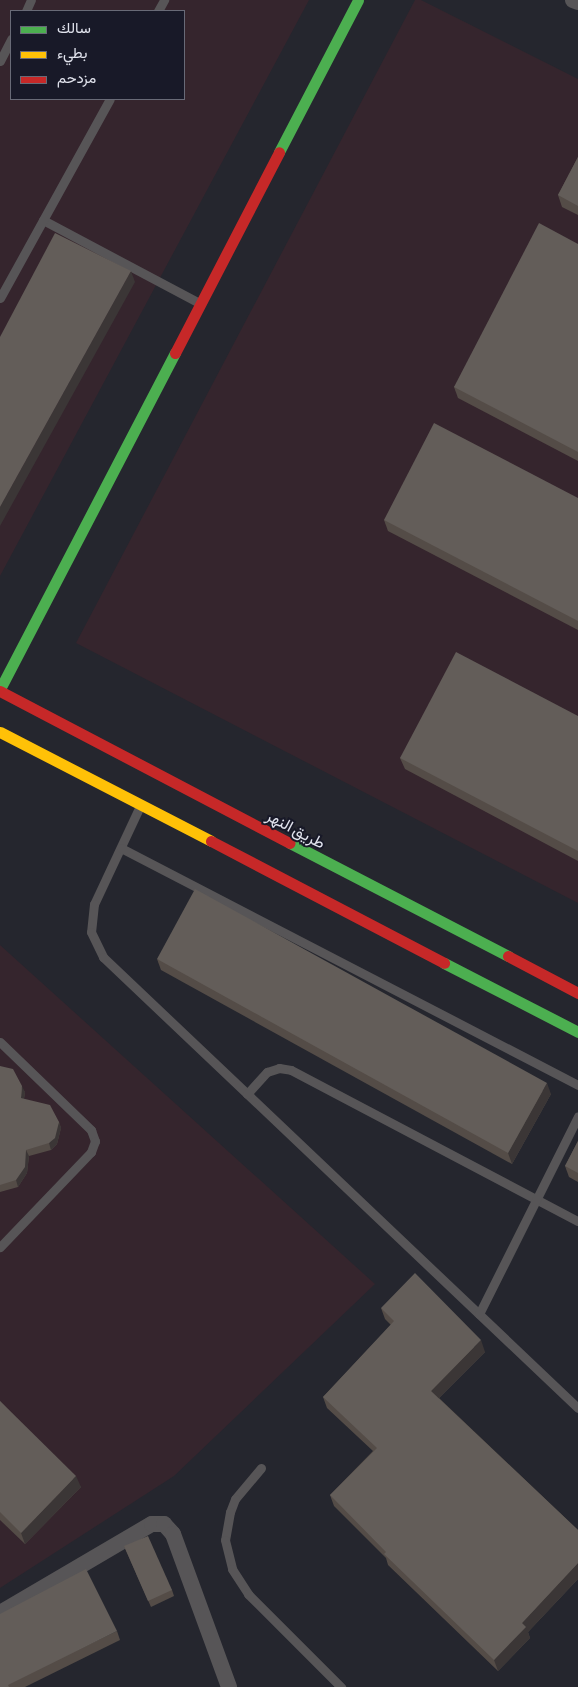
<!DOCTYPE html>
<html>
<head>
<meta charset="utf-8">
<style>
	body { margin:0 }
	#map { position:relative; width:578px; height:1687px; overflow:hidden; background:#25262e; font-family:"Asap Condensed",Vazirmatn,sans-serif }
	div>[style] { position:absolute }
	.industrial>* { inset:0; background:#35252d }
	.lane>* { height:9px; margin:-4.5px; padding:0 4.5px; transform-origin:4.5px; border-radius:4.5px; background:#575557 }
	.street>* { height:16px; margin:-8px; padding:0 8px; transform-origin:8px; border-radius:8px; background:#575557 }
	.fast>* { height:11px; margin:-5.5px; padding:0 5.5px; transform-origin:5.5px; border-radius:5.5px; background:#4caf50 }
	.slow>* { height:11px; margin:-5.5px; padding:0 5.5px; transform-origin:5.5px; border-radius:5.5px; background:#ffc107 }
	.jam>* { height:11px; margin:-5.5px; padding:0 5.5px; transform-origin:5.5px; border-radius:5.5px; background:#c62828 }
	.wall>* { inset:0; background:#544c47 }
	.shaded-wall>* { inset:0; background:#3b3636 }
	.building>* { inset:0; background:#635d59 }
	span { translate:-50% -50%; white-space:nowrap; text-align:center; line-height:1.15; -webkit-text-stroke:4px #181928; paint-order:stroke }
	.street-label { font-size:16px; color:#e1e3ed }
	.legend { position:absolute; left:10px; top:10px; width:175px; height:90px; box-sizing:border-box; background:#181928; border:1px solid #686a77; margin:0; padding:6px 9px; list-style:none; font-size:15px; color:#e1e3ed }
	.legend li { display:flex; align-items:center; gap:10px; height:25px }
	.legend b { width:25px; border:1px solid #686a77 }
</style>
</head>
<body>
<div id="map">
	<div class="industrial">
		<i style="clip-path:polygon(evenodd,0 0,309px 0,0 576px,0 0,11px 11px,184px 11px,184px 99px,11px 99px,11px 11px)"></i>
		<i style="clip-path:polygon(415px 0,421px 0,578px 79px,578px 903px,76px 643px)"></i>
		<i style="clip-path:polygon(0 945px,375px 1284px,174px 1476px,0 1588px)"></i>
	</div>
	<div class="lane">
		<i style="left:26px;top:11px;width:12px;rotate:-66deg"></i>
		<i style="left:158px;top:11px;width:13px;rotate:-61deg"></i>
		<i style="left:0;top:61px;width:25px;rotate:-63deg"></i>
		<i style="left:43px;top:220px;width:177px;rotate:28deg"></i>
		<i style="left:0;top:298px;width:227px;rotate:-61.1deg"></i>
		<i style="left:140px;top:806px;width:108px;rotate:115.1deg"></i>
		<i style="left:94px;top:904px;width:28px;rotate:96deg"></i>
		<i style="left:91px;top:932px;width:28px;rotate:64deg"></i>
		<i style="left:103px;top:957px;width:655px;rotate:43.52deg"></i>
		<i style="left:121px;top:848px;width:515px;rotate:27.41deg"></i>
		<i style="left:0;top:1042px;width:127px;rotate:44deg"></i>
		<i style="left:91px;top:1130px;width:12px;rotate:70deg"></i>
		<i style="left:95px;top:1141px;width:12px;rotate:110deg"></i>
		<i style="left:91px;top:1152px;width:132px;rotate:133.8deg"></i>
		<i style="left:247px;top:1094px;width:30px;rotate:-48deg"></i>
		<i style="left:267px;top:1072px;width:13px;rotate:-18deg"></i>
		<i style="left:279px;top:1068px;width:12px;rotate:9deg"></i>
		<i style="left:291px;top:1070px;width:324px;rotate:27.8deg"></i>
		<i style="left:479px;top:1314px;width:221px;rotate:-63.4deg"></i>
		<i style="left:261px;top:1468px;width:40px;rotate:130deg"></i>
		<i style="left:235px;top:1499px;width:14px;rotate:111deg"></i>
		<i style="left:230px;top:1512px;width:28px;rotate:100deg"></i>
		<i style="left:225px;top:1540px;width:30px;rotate:76deg"></i>
		<i style="left:232px;top:1569px;width:30px;rotate:57deg"></i>
		<i style="left:248px;top:1594px;width:132px;rotate:45deg"></i>
	</div>
	<div class="street">
		<i style="left:573px;top:0;width:5px;rotate:22deg"></i>
		<i style="left:0;top:1613px;width:176px;rotate:-30.4deg"></i>
		<i style="left:152px;top:1524px;width:12px"></i>
		<i style="left:164px;top:1524px;width:13px;rotate:48deg"></i>
		<i style="left:173px;top:1534px;width:163px;rotate:69.9deg"></i>
	</div>
	<div class="fast">
		<i style="left:279px;top:152px;width:171px;rotate:-62.5deg"></i>
		<i style="left:0;top:689px;width:379px;rotate:-62.5deg"></i>
		<i style="left:290px;top:843px;width:246px;rotate:27.4deg"></i>
		<i style="left:444px;top:963px;width:151px;rotate:27.2deg"></i>
	</div>
	<div class="slow">
		<i style="left:0;top:732px;width:237px;rotate:27.3deg"></i>
	</div>
	<div class="jam">
		<i style="left:175px;top:353px;width:226px;rotate:-62.6deg"></i>
		<i style="left:0;top:691px;width:327px;rotate:27.7deg"></i>
		<i style="left:211px;top:841px;width:263px;rotate:27.6deg"></i>
		<i style="left:508px;top:956px;width:79px;rotate:27.9deg"></i>
	</div>
	<div class="wall">
		<i style="clip-path:polygon(578px 157px,578px 215px,562px 207px,558px 195px)"></i>
		<i style="clip-path:polygon(578px 244px,578px 461px,458px 398px,454px 387px)"></i>
		<i style="clip-path:polygon(578px 498px,578px 630px,388px 531px,384px 520px)"></i>
		<i style="clip-path:polygon(578px 716px,578px 861px,405px 769px,400px 758px)"></i>
		<i style="clip-path:polygon(157px 959px,551px 1094px,512px 1164px,161px 970px)"></i>
		<i style="clip-path:polygon(0 1066px,25px 1092px,24px 1099px,59px 1122px,61px 1128px,57px 1144px,51px 1150px,29px 1156px,27px 1173px,18px 1187px,0 1192px)"></i>
		<i style="clip-path:polygon(578px 1141px,578px 1182px,569px 1177px,565px 1166px)"></i>
		<i style="clip-path:polygon(381px 1308px,485px 1352px,439px 1398px,578px 1530px,578px 1579px,528px 1632px,530px 1638px,498px 1671px,388px 1565px,386px 1558px,334px 1506px,330px 1495px,373px 1451px,327px 1408px,323px 1397px,391px 1325px,385px 1319px)"></i>
		<i style="clip-path:polygon(0 1401px,81px 1487px,25px 1544px,0 1520px)"></i>
		<i style="clip-path:polygon(124px 1546px,172px 1590px,174px 1596px,151px 1607px)"></i>
		<i style="clip-path:polygon(117px 1631px,120px 1640px,25px 1687px,0 1687px)"></i>
	</div>
	<div class="shaded-wall">
		<i style="clip-path:polygon(131px 271px,135px 282px,0 526px,0 507px)"></i>
		<i style="clip-path:polygon(547px 1083px,551px 1094px,512px 1164px,508px 1153px)"></i>
		<i style="clip-path:polygon(22px 1086px,25px 1092px,23px 1105px,21px 1098px)"></i>
		<i style="clip-path:polygon(59px 1122px,61px 1128px,57px 1144px,51px 1150px,49px 1143px)"></i>
		<i style="clip-path:polygon(26px 1150px,29px 1156px,27px 1173px,18px 1187px,16px 1180px)"></i>
		<i style="clip-path:polygon(481px 1340px,485px 1352px,435px 1402px,431px 1391px)"></i>
		<i style="clip-path:polygon(76px 1476px,81px 1487px,25px 1544px,21px 1533px)"></i>
		<i style="clip-path:polygon(578px 1563px,578px 1579px,528px 1632px,530px 1638px,498px 1671px,494px 1660px,522px 1623px)"></i>
	</div>
	<div class="building">
		<i style="clip-path:polygon(578px 157px,578px 206px,558px 195px)"></i>
		<i style="clip-path:polygon(539px 223px,578px 244px,578px 452px,454px 387px)"></i>
		<i style="clip-path:polygon(55px 233px,131px 271px,0 507px,0 337px)"></i>
		<i style="clip-path:polygon(434px 423px,578px 498px,578px 621px,384px 520px)"></i>
		<i style="clip-path:polygon(456px 652px,578px 716px,578px 851px,400px 758px)"></i>
		<i style="clip-path:polygon(195px 889px,547px 1083px,508px 1153px,157px 959px)"></i>
		<i style="clip-path:polygon(0 1066px,13px 1069px,22px 1086px,21px 1098px,50px 1105px,59px 1122px,55px 1138px,49px 1143px,26px 1150px,25px 1167px,16px 1180px,0 1185px)"></i>
		<i style="clip-path:polygon(578px 1141px,578px 1173px,565px 1166px)"></i>
		<i style="clip-path:polygon(415px 1273px,481px 1340px,431px 1391px,578px 1530px,578px 1563px,522px 1623px,526px 1627px,494px 1660px,384px 1554px,386px 1552px,330px 1495px,377px 1448px,323px 1397px,394px 1321px,381px 1308px)"></i>
		<i style="clip-path:polygon(0 1401px,76px 1476px,21px 1533px,0 1512px)"></i>
		<i style="clip-path:polygon(148px 1536px,172px 1590px,148px 1601px,124px 1546px)"></i>
		<i style="clip-path:polygon(86px 1569px,117px 1631px,8px 1685px,9px 1687px,0 1687px,0 1614px)"></i>
	</div>
	<div class="street-label">
		<span style="left:296px;top:829px;rotate:28deg">طريق النهر</span>
	</div>
	<ul class="legend">
	<li><b style="height:6px;background:#4caf50"></b>سالك</li>
	<li><b style="height:6px;background:#ffc107"></b>بطيء</li>
	<li><b style="height:6px;background:#c62828"></b>مزدحم</li>
	</ul>
</div>
</body>
</html>
